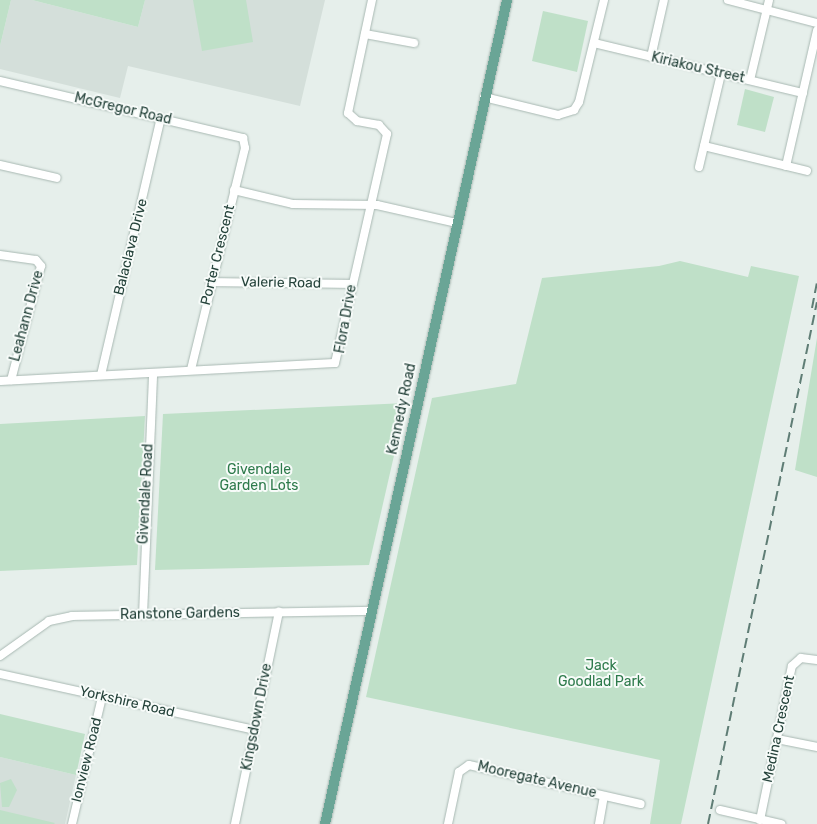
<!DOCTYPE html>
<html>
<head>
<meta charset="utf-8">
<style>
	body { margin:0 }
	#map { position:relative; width:817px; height:824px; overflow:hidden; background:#e6efeb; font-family:Rubik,sans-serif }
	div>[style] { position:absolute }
	.built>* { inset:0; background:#d4dfda }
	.green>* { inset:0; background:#bfe0c8 }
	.roads { filter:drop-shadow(0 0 1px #a8b8b2) drop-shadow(0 0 1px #a8b8b2) }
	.minor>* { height:8px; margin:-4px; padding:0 4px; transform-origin:4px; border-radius:4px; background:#fff }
	.major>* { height:10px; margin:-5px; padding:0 5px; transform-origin:5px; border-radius:5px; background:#6aa596 }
	.rail>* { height:2px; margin-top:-1px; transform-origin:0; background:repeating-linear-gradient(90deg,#5f7d75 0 10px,transparent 0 15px) }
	span { translate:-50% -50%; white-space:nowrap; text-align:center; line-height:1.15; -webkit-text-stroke:4px #f7fbf9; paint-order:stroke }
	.street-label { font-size:14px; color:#24423a }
	.park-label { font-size:14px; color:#2d7a4b }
</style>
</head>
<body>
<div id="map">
	<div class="built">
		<i style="clip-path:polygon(11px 0,32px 0,138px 27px,145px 0,325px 0,300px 106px,128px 66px,120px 98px,0 69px,0 46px)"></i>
		<i style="clip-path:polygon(0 757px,76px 775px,65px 824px,0 824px)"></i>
	</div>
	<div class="green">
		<i style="clip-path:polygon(0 0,11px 0,0 46px)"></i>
		<i style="clip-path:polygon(32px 0,145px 0,138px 27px)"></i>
		<i style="clip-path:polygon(193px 0,246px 0,253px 42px,202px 51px)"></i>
		<i style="clip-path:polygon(543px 11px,588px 21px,577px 72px,532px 61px)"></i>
		<i style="clip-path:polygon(745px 89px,774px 97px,765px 132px,737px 125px)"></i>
		<i style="clip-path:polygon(680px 261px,748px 277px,751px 266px,799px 276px,681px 824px,650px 824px,660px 760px,366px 697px,432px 398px,516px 384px,542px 278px,659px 266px)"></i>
		<i style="clip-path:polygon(817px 338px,817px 477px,795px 470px)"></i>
		<i style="clip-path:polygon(406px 403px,369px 565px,155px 570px,163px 414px)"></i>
		<i style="clip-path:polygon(145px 416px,137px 565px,0 571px,0 424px)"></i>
		<i style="clip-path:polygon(0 714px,85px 734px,76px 775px,0 757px)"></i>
		<i style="clip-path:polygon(11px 779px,17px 790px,9px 807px,2px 807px,0 783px)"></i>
		<i style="clip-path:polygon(0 810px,55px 823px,54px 824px,0 824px)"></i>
	</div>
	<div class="roads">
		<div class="minor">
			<i style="left:728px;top:0;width:92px;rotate:14.5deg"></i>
			<i style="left:365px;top:34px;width:50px;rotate:10.4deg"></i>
			<i style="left:594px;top:43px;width:215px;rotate:13.5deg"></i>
			<i style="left:651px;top:57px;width:58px;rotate:-77.2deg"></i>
			<i style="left:750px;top:80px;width:82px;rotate:-76.6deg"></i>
			<i style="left:0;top:81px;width:250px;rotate:13.2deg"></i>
			<i style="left:243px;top:138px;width:10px;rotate:79deg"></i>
			<i style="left:245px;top:148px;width:228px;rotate:103.7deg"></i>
			<i style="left:484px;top:97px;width:76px;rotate:13.7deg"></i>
			<i style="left:558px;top:115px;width:17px;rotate:-17deg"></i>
			<i style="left:574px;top:110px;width:9px;rotate:-58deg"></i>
			<i style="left:579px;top:102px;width:105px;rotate:-76.2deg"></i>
			<i style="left:704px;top:146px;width:106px;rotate:13.6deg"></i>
			<i style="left:0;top:165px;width:58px;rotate:12.8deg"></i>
			<i style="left:786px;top:166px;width:139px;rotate:-77.1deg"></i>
			<i style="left:699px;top:167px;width:96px;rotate:-76.7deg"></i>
			<i style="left:234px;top:190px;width:61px;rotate:13.3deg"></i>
			<i style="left:293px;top:204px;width:84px;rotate:0.7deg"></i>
			<i style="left:377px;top:205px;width:81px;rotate:12.8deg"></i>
			<i style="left:0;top:255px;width:36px;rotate:8deg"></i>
			<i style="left:36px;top:260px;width:8px;rotate:50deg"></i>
			<i style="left:41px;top:266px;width:118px;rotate:104.7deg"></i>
			<i style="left:210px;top:282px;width:142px;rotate:0.8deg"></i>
			<i style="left:101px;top:375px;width:264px;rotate:-76.9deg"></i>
			<i style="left:0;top:381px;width:335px;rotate:-3.1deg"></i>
			<i style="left:335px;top:363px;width:235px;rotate:-77.2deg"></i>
			<i style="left:387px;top:134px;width:12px;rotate:-132deg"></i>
			<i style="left:379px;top:125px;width:22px;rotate:-170deg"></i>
			<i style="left:357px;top:121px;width:12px;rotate:-138deg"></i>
			<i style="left:348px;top:113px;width:116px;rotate:-78deg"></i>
			<i style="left:143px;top:615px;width:242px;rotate:-87.6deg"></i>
			<i style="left:0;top:656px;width:60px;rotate:-35.5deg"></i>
			<i style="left:49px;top:621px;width:24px;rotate:-12deg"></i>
			<i style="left:72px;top:616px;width:300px;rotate:-1deg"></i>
			<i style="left:0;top:674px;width:260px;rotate:12.4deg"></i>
			<i style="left:777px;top:739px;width:41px;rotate:11.3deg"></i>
			<i style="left:720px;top:810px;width:63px;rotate:12.9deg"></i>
			<i style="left:760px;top:820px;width:157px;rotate:-78.3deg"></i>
			<i style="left:792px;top:666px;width:12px;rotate:-42deg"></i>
			<i style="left:801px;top:658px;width:16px;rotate:7deg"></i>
			<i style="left:72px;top:824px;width:130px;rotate:-76.7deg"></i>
			<i style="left:235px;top:824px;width:217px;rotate:-78.3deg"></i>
			<i style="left:448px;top:824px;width:53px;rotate:-78.1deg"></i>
			<i style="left:459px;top:772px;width:12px;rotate:-35deg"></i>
			<i style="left:469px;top:765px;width:176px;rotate:12.8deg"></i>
			<i style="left:599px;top:824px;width:28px;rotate:-80deg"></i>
		</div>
		<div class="major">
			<i style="left:325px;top:824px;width:844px;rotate:-77.54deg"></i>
		</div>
	</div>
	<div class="rail">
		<i style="left:812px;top:308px;width:25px;rotate:-79deg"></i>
		<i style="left:708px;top:824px;width:533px;rotate:-78.21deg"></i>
	</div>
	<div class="street-label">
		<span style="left:698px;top:68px;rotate:13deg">Kiriakou Street</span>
		<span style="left:123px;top:109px;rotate:13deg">McGregor Road</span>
		<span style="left:131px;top:247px;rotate:-76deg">Balaclava Drive</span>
		<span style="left:218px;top:255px;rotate:-76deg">Porter Crescent</span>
		<span style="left:281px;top:283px;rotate:1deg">Valerie Road</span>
		<span style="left:27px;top:316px;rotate:-75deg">Leahann Drive</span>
		<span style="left:346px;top:319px;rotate:-80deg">Flora Drive</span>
		<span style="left:402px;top:409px;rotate:-78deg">Kennedy Road</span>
		<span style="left:146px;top:494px;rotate:-87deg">Givendale Road</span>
		<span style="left:180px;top:614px;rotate:-1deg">Ranstone Gardens</span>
		<span style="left:127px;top:702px;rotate:13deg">Yorkshire Road</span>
		<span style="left:257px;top:717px;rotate:-79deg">Kingsdown Drive</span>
		<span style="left:779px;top:729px;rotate:-78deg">Medina Crescent</span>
		<span style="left:87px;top:760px;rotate:-76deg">Ionview Road</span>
		<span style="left:537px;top:780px;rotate:13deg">Mooregate Avenue</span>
	</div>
	<div class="park-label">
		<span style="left:259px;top:478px">Givendale<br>Garden Lots</span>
		<span style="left:601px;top:674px">Jack<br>Goodlad Park</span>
	</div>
</div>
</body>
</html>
